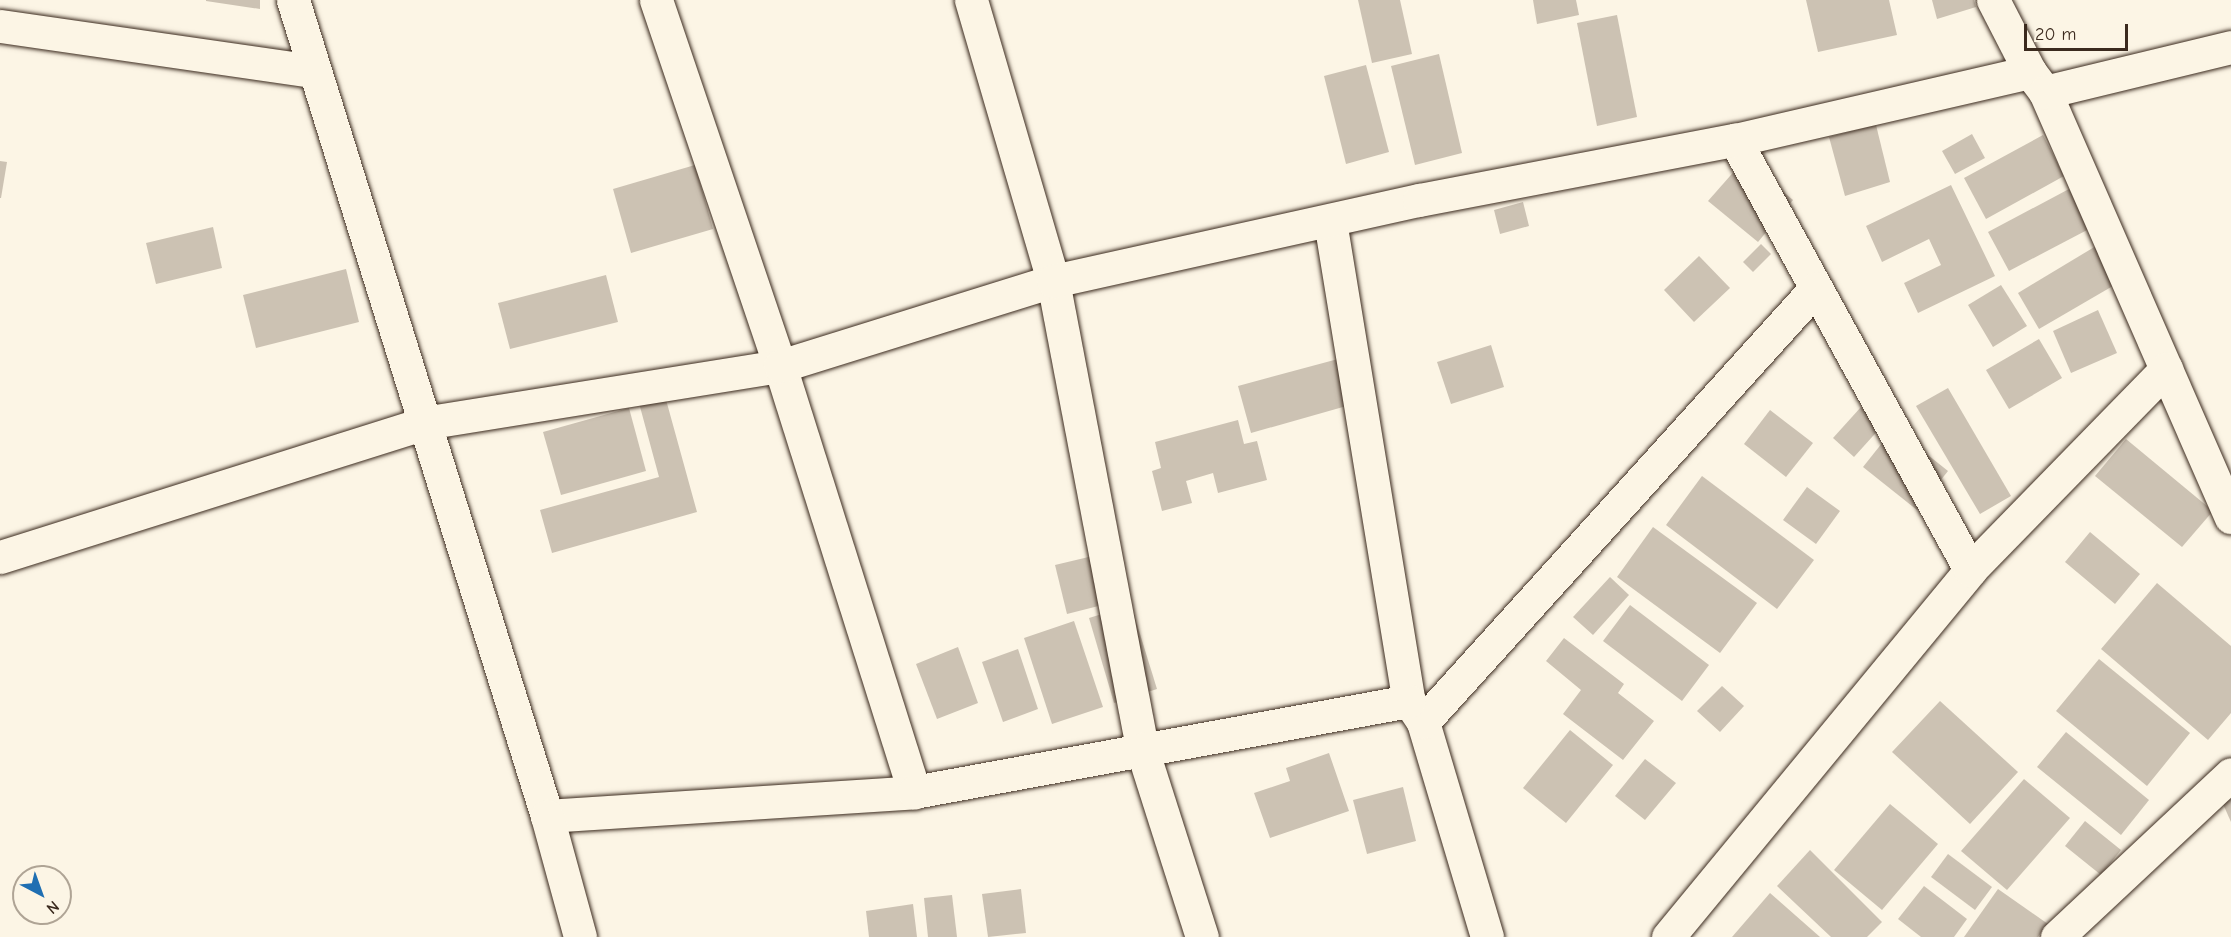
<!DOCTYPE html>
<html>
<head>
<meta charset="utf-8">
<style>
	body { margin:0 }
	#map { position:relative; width:2231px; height:937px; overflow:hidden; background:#fcf5e5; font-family:"Comic Neue",sans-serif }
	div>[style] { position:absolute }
	.building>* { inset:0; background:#ccc2b3 }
	.roads { filter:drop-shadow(0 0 2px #3b2a1e) drop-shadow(0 0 2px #3b2a1e) }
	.minor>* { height:33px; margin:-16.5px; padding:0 16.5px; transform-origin:16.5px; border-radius:16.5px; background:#fcf5e5 }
	.tertiary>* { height:33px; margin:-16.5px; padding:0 16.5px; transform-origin:16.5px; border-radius:16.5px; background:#fcf5e5 }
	span { translate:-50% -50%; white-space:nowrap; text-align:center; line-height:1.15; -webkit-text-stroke:4.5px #fcf5e5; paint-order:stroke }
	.north { position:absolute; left:12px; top:865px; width:60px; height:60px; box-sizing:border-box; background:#fcf5e5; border:2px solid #afa495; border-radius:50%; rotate:139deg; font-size:16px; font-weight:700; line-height:24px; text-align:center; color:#3b2a1e }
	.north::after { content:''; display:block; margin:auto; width:21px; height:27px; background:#1f6fb2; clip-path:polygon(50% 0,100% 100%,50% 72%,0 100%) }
	.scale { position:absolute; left:2024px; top:24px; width:104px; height:27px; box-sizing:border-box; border:3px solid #3b2a1e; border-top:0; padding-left:8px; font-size:18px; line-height:21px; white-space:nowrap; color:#3b2a1e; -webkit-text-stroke:4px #fcf5e5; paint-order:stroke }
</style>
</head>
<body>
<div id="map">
	<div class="building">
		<i style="clip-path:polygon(206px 0,260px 0,260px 9px,206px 1px)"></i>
		<i style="clip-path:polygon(1358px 0,1400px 0,1412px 54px,1372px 63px)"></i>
		<i style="clip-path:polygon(1533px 0,1576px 0,1579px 15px,1537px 24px)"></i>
		<i style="clip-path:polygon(1806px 0,1889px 0,1897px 35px,1818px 52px)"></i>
		<i style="clip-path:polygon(1932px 0,1974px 0,1976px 7px,1937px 19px)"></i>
		<i style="clip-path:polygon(1617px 15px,1637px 117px,1597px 126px,1577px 23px)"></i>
		<i style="clip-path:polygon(1439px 54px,1462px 153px,1415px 165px,1391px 66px)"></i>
		<i style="clip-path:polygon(1366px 65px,1389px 152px,1346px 164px,1324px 76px)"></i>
		<i style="clip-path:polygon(1876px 125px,1890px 182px,1845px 196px,1829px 137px)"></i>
		<i style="clip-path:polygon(1972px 134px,1985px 158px,1955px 174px,1942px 151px)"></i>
		<i style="clip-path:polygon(2043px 135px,2064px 176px,1986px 219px,1964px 178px)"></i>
		<i style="clip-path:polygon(1745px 159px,1793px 200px,1758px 242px,1708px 201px)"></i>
		<i style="clip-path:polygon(0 161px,7px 162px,1px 198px,0 198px)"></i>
		<i style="clip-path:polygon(695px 165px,713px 229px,631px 253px,613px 189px)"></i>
		<i style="clip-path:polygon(1951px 185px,1995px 276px,1918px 313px,1904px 283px,1941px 265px,1929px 239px,1882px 262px,1866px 226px)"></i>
		<i style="clip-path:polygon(2069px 189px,2089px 229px,2009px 271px,1988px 232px)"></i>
		<i style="clip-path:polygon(1523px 202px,1529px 226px,1500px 234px,1494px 210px)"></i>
		<i style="clip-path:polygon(213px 227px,222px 268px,156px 284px,146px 243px)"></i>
		<i style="clip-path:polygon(1761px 244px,1771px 254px,1753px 272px,1743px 262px)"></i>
		<i style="clip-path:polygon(2096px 246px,2118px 283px,2039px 329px,2018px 293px)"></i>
		<i style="clip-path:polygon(1699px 256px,1730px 288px,1694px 322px,1664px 290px)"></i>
		<i style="clip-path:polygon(346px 269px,359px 322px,256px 348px,243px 295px)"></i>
		<i style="clip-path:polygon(606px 275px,618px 322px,510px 349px,498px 303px)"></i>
		<i style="clip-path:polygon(2001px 285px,2027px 326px,1993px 347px,1968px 305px)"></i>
		<i style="clip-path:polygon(2098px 310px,2117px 353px,2071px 373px,2053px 331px)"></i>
		<i style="clip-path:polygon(2039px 339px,2062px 378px,2009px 409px,1986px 370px)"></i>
		<i style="clip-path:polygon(1491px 345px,1504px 387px,1451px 404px,1437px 362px)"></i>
		<i style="clip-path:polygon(1338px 359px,1350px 405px,1251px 433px,1238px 386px)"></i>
		<i style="clip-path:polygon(1948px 388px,2011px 496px,1980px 514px,1916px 406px)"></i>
		<i style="clip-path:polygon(665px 396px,697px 512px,552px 553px,540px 510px,659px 477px,639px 403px)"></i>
		<i style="clip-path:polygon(1861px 407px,1882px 426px,1854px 457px,1833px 438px)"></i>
		<i style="clip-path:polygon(629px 408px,646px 471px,561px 495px,543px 432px)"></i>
		<i style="clip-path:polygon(1770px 410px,1813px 443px,1786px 477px,1744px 444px)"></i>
		<i style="clip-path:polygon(1238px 420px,1244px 444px,1257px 441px,1267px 480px,1218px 493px,1213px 473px,1186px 481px,1192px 503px,1162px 511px,1152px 471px,1161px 468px,1155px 442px)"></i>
		<i style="clip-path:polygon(1894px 428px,1948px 471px,1917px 510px,1863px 467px)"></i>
		<i style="clip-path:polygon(2126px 439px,2213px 511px,2182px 547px,2095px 476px)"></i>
		<i style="clip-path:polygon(1702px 476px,1814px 560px,1777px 609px,1666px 525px)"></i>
		<i style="clip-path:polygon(1807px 487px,1840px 511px,1816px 544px,1783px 520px)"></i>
		<i style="clip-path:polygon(1653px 527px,1757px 603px,1720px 653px,1617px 577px)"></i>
		<i style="clip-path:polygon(2090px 532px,2140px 574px,2115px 604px,2065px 562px)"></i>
		<i style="clip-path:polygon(1118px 550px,1130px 598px,1067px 614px,1055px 565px)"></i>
		<i style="clip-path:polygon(1610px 577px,1629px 595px,1593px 635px,1573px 617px)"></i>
		<i style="clip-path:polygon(2157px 583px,2231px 646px,2231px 713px,2208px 740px,2101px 649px)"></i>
		<i style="clip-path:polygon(1131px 605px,1157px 689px,1114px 703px,1089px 618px)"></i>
		<i style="clip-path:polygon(1630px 605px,1709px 665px,1682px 701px,1603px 641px)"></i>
		<i style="clip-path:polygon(1074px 621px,1103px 707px,1052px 724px,1024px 638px)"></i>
		<i style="clip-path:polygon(1564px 638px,1624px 684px,1618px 693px,1654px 721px,1623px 760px,1563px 714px,1581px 690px,1546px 661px)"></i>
		<i style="clip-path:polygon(958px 647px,978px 703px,937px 719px,916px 664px)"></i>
		<i style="clip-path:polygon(1018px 649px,1038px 709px,1003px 722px,982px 662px)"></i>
		<i style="clip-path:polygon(2099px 659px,2190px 733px,2147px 786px,2056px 711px)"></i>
		<i style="clip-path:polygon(1722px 686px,1744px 706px,1720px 732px,1697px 711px)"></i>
		<i style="clip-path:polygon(1940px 701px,2018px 772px,1970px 824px,1892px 752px)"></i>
		<i style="clip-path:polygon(1570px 730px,1613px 765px,1566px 823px,1523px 788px)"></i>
		<i style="clip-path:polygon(2066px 732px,2149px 800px,2121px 835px,2037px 767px)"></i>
		<i style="clip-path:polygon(1329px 753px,1349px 811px,1270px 838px,1254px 793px,1290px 781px,1286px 768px)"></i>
		<i style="clip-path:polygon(1645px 759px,1676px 783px,1645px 820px,1615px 796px)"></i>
		<i style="clip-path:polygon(2024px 779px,2070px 818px,2007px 890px,1961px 851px)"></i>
		<i style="clip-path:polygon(1403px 787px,1416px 841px,1367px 854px,1353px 800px)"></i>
		<i style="clip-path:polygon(2231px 799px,2231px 822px,2223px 804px)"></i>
		<i style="clip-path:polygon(1890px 804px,1938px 844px,1882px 910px,1834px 870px)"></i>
		<i style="clip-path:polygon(2085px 821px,2121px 850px,2101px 875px,2065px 846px)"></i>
		<i style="clip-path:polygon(1810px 850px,1882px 922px,1867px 937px,1831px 937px,1777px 886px)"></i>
		<i style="clip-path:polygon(1948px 854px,1992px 887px,1975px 910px,1931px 877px)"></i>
		<i style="clip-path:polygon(1924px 886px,1967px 919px,1954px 937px,1921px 937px,1898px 919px)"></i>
		<i style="clip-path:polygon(1021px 889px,1026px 933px,988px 937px,982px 894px)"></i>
		<i style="clip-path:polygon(1998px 889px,2048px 924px,2038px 937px,1964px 937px)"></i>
		<i style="clip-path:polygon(1770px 893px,1820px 937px,1732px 937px)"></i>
		<i style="clip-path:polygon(952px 895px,957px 937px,928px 937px,924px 898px)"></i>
		<i style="clip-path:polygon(913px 904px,917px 937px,869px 937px,866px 911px)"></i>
	</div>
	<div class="roads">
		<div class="minor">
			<i style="left:656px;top:0;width:386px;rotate:71.3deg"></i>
			<i style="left:780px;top:366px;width:447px;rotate:72.5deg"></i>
			<i style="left:971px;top:0;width:293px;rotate:73.7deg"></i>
			<i style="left:1053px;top:281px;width:476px;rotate:79.2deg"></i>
			<i style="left:1142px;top:749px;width:197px;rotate:72.3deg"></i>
			<i style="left:1993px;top:0;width:81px;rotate:62.8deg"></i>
			<i style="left:0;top:26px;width:316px;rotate:8.2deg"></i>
			<i style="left:2045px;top:92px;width:464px;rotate:66.4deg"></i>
			<i style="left:1735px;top:140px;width:490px;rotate:61.3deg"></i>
			<i style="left:1330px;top:221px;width:486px;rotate:80.7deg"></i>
			<i style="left:1409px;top:701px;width:25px;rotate:56deg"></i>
			<i style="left:1423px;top:722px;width:224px;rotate:73.4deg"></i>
			<i style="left:0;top:557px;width:445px;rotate:-17.5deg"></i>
			<i style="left:424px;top:423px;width:361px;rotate:-9.1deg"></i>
			<i style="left:780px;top:366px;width:286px;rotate:-17.3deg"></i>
			<i style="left:1053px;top:281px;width:375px;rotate:-12.5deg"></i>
			<i style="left:1419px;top:200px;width:322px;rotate:-10.8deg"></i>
			<i style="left:1735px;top:140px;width:303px;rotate:-13deg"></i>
			<i style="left:2030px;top:72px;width:25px;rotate:53deg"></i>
			<i style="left:2045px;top:92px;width:191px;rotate:-13.6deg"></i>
			<i style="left:1423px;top:722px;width:585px;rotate:-47.84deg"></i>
			<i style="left:547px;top:816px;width:368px;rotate:-3.7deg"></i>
			<i style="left:914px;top:792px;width:503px;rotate:-10.42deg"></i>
			<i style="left:1668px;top:937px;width:475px;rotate:-50.5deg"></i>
			<i style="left:1970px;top:570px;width:281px;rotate:-45.7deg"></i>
			<i style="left:2057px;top:937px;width:238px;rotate:-43.1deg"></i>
		</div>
		<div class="tertiary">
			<i style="left:293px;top:0;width:855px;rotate:72.71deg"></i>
			<i style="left:547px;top:816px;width:125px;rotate:74.7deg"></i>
		</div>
	</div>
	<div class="north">N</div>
	<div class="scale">20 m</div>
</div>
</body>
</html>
